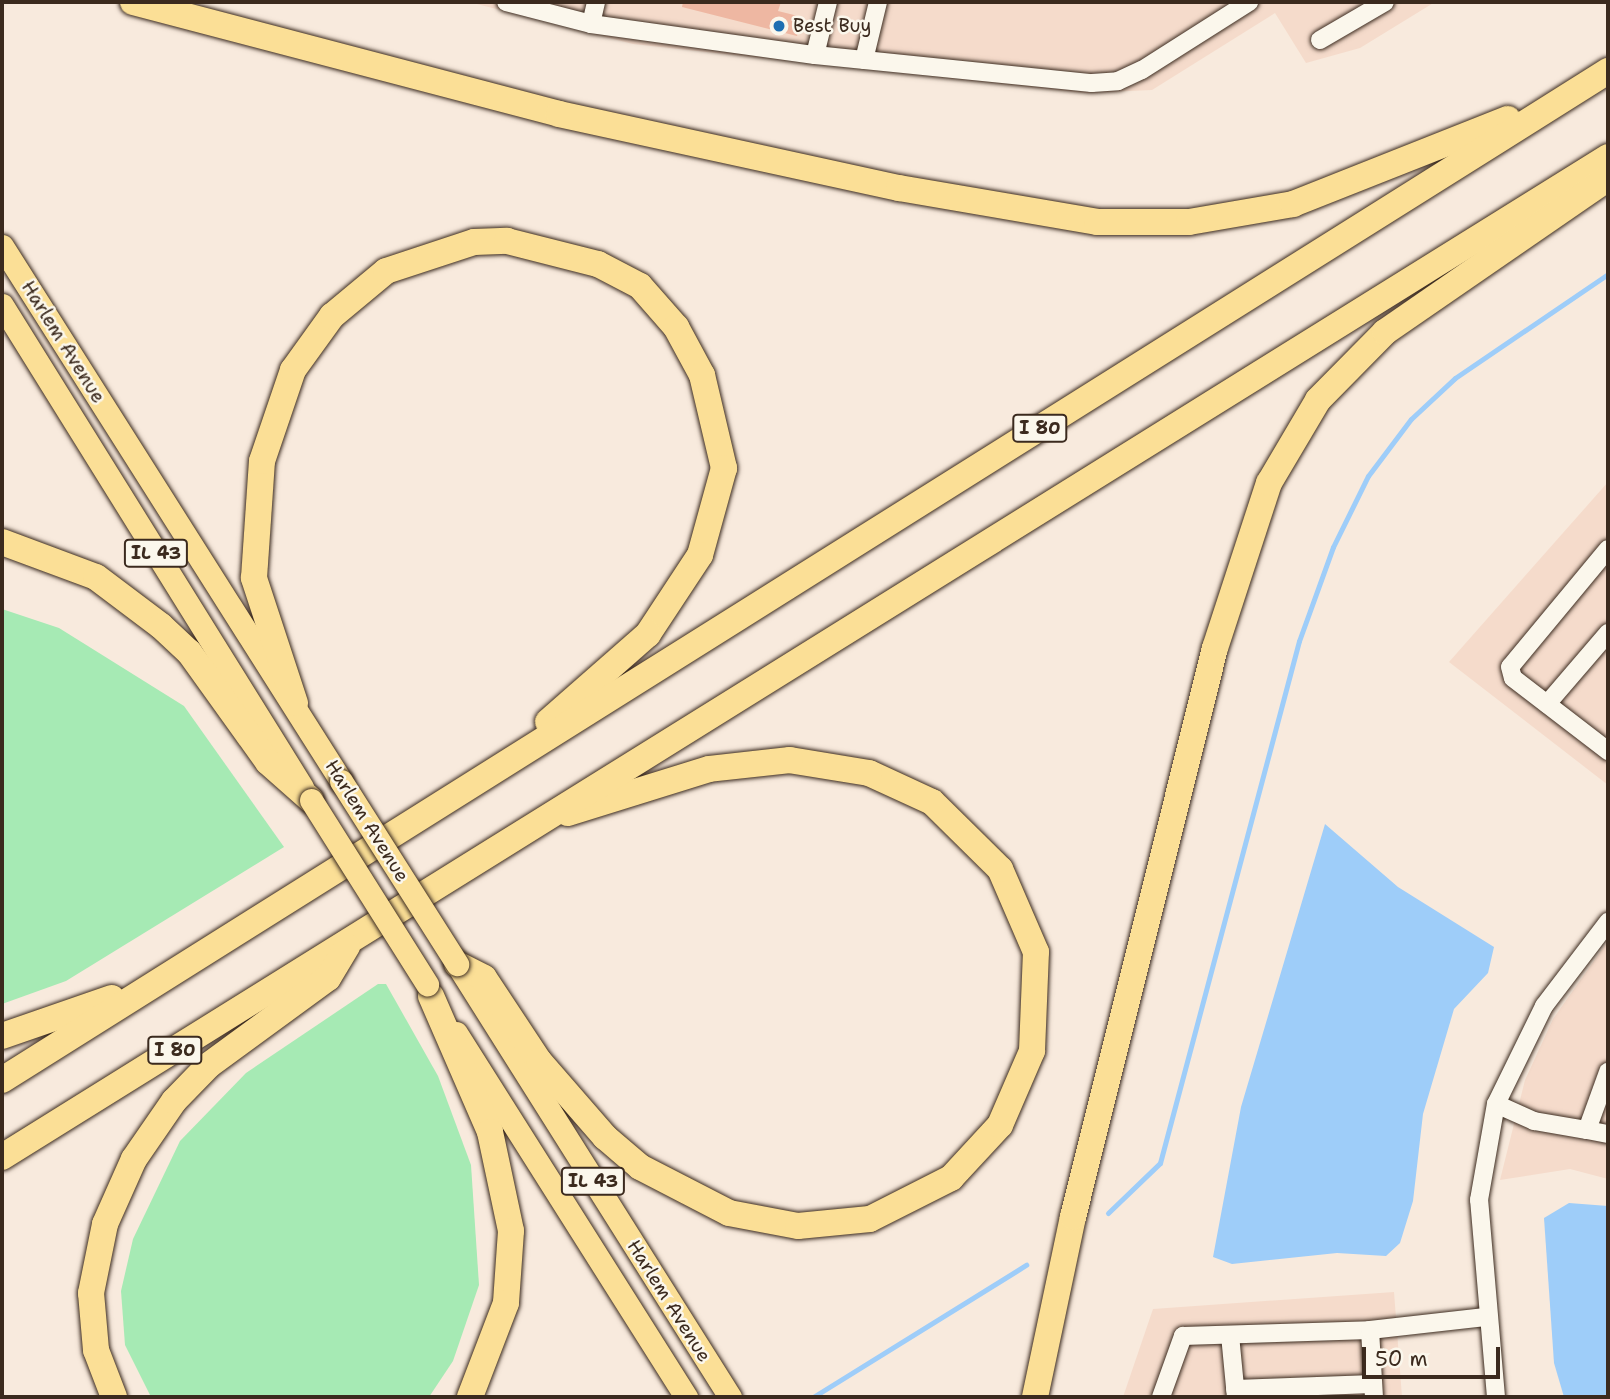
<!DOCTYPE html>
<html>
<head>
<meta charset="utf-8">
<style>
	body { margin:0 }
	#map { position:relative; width:1610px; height:1399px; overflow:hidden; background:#f8eadd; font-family:"Shantell Sans",sans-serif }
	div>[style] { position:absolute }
	.built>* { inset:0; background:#f5dbcb }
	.green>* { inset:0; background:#a6eab4 }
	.water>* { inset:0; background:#9ecdf9 }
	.stream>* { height:5px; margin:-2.5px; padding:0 2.5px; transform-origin:2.5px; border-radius:2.5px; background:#9ecdf9 }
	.building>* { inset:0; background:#eeb7a2 }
	.roads { filter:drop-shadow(0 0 2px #3b2a1e) drop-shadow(0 0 2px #3b2a1e) }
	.minor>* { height:18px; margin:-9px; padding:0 9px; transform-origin:9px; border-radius:9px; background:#fbf7ec }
	.major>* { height:23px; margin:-11.5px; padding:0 11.5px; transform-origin:11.5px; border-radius:11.5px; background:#fbdf96 }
	.highway>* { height:26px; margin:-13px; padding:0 13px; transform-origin:13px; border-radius:13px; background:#fbdf96 }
	.bridges { filter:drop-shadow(0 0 2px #3b2a1e) drop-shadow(0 0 2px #3b2a1e) }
	.major-bridge>* { height:23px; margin:-11.5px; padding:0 11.5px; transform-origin:11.5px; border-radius:11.5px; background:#fbdf96 }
	.dots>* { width:19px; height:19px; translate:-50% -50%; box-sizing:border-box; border:4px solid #fbf7ec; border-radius:50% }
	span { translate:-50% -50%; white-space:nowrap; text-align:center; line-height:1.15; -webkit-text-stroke:5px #fbf7ec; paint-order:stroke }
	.shield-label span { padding:2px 5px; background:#fbf7ec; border:2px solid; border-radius:5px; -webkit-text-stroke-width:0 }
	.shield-label { font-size:18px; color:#3b2a1e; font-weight:700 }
	.poi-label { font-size:19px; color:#3b2a1e }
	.left { translate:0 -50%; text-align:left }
	.street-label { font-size:19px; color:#3b2a1e }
	.frame { position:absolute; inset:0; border:4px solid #3b2a1e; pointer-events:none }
	.scale { position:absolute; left:1362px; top:1347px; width:138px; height:32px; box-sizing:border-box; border:4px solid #3b2a1e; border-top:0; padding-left:9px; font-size:21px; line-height:24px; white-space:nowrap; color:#3b2a1e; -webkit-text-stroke:5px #fbf7ec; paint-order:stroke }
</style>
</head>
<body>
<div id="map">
	<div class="built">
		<i style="clip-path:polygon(469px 2px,1435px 2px,1360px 48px,1306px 63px,1275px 13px,1152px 90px,1085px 93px,633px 44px)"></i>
		<i style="clip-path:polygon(1608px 482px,1608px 785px,1449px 662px)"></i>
		<i style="clip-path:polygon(1608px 941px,1608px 1179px,1570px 1169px,1500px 1180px,1525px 1080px,1553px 1019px)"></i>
		<i style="clip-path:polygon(1394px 1292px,1402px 1397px,1123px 1397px,1153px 1309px)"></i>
	</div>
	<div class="green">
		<i style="clip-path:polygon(2px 609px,59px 628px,184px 706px,284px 847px,66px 981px,2px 1004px)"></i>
		<i style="clip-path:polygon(378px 984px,386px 984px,438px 1076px,471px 1165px,479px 1285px,453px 1361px,429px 1397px,151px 1397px,125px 1345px,121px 1291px,133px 1239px,180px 1141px,246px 1073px)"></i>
	</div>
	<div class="water">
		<i style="clip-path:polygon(1325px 824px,1398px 887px,1494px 947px,1488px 973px,1454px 1009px,1423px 1114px,1413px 1201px,1400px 1243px,1386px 1256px,1337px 1253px,1232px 1264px,1213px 1257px,1241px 1107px)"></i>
		<i style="clip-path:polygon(1569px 1203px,1608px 1206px,1608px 1397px,1564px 1397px,1554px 1363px,1544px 1218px)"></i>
	</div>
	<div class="stream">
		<i style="left:1108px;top:1213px;width:72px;rotate:-43.9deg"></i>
		<i style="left:1160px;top:1163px;width:540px;rotate:-75.09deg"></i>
		<i style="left:1299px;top:641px;width:100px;rotate:-70.1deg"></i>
		<i style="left:1333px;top:547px;width:79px;rotate:-63.8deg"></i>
		<i style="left:1368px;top:476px;width:71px;rotate:-53deg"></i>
		<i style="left:1411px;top:419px;width:60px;rotate:-43deg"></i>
		<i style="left:1455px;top:378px;width:185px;rotate:-34.2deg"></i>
		<i style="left:813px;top:1397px;width:251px;rotate:-31.8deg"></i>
	</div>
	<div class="building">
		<i style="clip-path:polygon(683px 2px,781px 2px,778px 11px,802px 17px,797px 36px,682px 7px)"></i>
	</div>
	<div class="roads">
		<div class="minor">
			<i style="left:506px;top:2px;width:88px;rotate:14.5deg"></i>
			<i style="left:591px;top:24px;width:226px;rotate:7.9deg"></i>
			<i style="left:815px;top:55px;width:278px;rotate:5.8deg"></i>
			<i style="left:1092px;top:83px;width:26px;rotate:-4deg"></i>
			<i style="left:1118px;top:81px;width:26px;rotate:-25deg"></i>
			<i style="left:1142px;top:70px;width:127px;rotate:-32.4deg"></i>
			<i style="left:591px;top:24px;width:23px;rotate:-77deg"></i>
			<i style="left:1320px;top:40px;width:75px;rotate:-30.3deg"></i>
			<i style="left:815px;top:55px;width:55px;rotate:-76.2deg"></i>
			<i style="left:864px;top:60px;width:60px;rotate:-76.4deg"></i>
			<i style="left:1608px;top:549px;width:153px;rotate:129.7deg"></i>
			<i style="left:1510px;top:667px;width:11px;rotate:75deg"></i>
			<i style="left:1513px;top:678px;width:120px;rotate:37.5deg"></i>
			<i style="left:1547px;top:704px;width:94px;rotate:-49.3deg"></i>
			<i style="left:1496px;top:1104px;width:42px;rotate:24.1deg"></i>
			<i style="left:1534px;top:1121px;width:54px;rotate:9.6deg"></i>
			<i style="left:1587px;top:1130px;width:62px;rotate:-70.1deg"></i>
			<i style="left:1587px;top:1130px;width:21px;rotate:11deg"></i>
			<i style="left:1370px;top:1330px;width:67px;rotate:86.6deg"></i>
			<i style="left:1230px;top:1335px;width:62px;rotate:84.5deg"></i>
			<i style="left:1235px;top:1389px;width:138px;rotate:-2.1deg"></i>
			<i style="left:1161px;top:1397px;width:65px;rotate:-70.2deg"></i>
			<i style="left:1183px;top:1336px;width:187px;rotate:-1.8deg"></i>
			<i style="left:1370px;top:1330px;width:116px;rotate:-6.4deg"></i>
			<i style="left:1496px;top:1397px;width:198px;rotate:-94.9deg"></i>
			<i style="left:1479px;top:1200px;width:97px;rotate:-80deg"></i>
			<i style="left:1496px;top:1104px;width:109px;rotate:-63.9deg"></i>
			<i style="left:1544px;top:1006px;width:106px;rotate:-52.7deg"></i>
		</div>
		<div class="major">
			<i style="left:2px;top:246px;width:633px;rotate:57.64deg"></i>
			<i style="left:2px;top:305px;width:568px;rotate:58.1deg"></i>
			<i style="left:457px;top:964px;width:512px;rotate:57.77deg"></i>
			<i style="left:456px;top:1033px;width:431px;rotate:57.7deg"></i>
		</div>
		<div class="highway">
			<i style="left:133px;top:2px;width:440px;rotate:14.7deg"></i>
			<i style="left:559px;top:114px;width:348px;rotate:12.3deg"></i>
			<i style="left:899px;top:188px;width:201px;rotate:9.7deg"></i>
			<i style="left:1097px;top:222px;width:92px"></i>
			<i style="left:1189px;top:222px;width:106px;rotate:-9.8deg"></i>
			<i style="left:1293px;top:204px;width:231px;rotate:-21.6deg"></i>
			<i style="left:2px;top:542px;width:100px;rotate:20.4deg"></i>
			<i style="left:96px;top:577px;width:81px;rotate:37deg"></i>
			<i style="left:161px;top:626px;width:38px;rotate:43deg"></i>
			<i style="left:189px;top:652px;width:135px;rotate:54.3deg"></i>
			<i style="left:268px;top:762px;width:57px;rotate:41.5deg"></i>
			<i style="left:295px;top:703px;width:132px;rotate:-108.2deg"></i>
			<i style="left:254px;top:578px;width:117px;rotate:-86.1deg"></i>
			<i style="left:262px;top:461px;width:96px;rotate:-71.2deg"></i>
			<i style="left:293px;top:370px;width:67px;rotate:-54.2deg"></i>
			<i style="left:332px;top:316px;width:70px;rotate:-39.8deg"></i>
			<i style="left:386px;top:271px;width:93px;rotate:-18.2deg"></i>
			<i style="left:474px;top:242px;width:33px;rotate:-2deg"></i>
			<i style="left:507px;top:241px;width:94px;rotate:14.2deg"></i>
			<i style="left:598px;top:264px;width:47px;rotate:27.6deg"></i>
			<i style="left:640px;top:286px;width:55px;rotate:48.7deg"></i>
			<i style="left:676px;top:327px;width:55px;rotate:61.6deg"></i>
			<i style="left:702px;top:375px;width:96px;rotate:76.7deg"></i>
			<i style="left:724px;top:468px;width:90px;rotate:105.4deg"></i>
			<i style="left:700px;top:555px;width:95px;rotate:123.4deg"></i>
			<i style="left:648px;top:634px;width:133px;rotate:138.7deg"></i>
			<i style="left:457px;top:964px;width:30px;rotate:27deg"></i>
			<i style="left:484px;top:978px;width:100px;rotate:56.5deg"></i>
			<i style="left:539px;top:1061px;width:101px;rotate:49deg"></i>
			<i style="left:605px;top:1137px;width:46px;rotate:40.6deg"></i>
			<i style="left:640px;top:1167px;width:100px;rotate:27.3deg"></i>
			<i style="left:729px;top:1213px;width:70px;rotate:10.7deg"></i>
			<i style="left:798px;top:1226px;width:72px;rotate:-5.6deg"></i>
			<i style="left:870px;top:1219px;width:91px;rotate:-26.8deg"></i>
			<i style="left:951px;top:1178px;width:72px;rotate:-47.2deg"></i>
			<i style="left:1000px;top:1125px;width:81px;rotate:-66.6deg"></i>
			<i style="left:1032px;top:1051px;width:99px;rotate:-87.7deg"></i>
			<i style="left:1036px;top:952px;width:90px;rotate:-113.4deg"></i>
			<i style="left:1000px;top:869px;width:95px;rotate:-135.4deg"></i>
			<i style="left:932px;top:802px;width:69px;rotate:-155.3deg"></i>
			<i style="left:869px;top:773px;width:80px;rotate:-170.7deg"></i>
			<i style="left:790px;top:760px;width:81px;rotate:173.7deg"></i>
			<i style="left:709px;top:769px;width:148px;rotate:162.7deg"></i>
			<i style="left:431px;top:996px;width:148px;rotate:66.5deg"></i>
			<i style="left:490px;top:1132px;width:101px;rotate:78deg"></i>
			<i style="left:511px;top:1231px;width:72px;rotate:94deg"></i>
			<i style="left:506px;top:1303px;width:101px;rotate:111deg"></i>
			<i style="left:2px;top:1036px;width:116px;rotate:-19.1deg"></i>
			<i style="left:2px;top:1080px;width:1897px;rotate:-32.14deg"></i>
			<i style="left:2px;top:1157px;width:1892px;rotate:-31.91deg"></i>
			<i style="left:114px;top:1397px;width:50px;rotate:-111deg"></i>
			<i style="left:96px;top:1350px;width:57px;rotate:-95deg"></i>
			<i style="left:91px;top:1293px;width:70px;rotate:-78.5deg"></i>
			<i style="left:105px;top:1224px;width:71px;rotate:-66deg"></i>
			<i style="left:134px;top:1159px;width:70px;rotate:-55.4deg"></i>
			<i style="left:174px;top:1101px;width:50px;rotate:-45.8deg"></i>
			<i style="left:209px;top:1065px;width:147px;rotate:-36.2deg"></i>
			<i style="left:328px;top:978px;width:37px;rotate:-59deg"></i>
			<i style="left:1035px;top:1397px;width:184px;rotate:-78.1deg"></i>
			<i style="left:1073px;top:1217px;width:586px;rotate:-75.99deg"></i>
			<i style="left:1215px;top:648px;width:174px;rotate:-71.9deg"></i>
			<i style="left:1269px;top:483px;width:96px;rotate:-59.4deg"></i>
			<i style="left:1318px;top:400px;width:95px;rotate:-45.4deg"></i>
			<i style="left:1385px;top:332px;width:271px;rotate:-34.6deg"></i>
		</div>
	</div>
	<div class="bridges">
		<div class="major-bridge">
			<i style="left:341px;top:781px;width:217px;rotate:57.6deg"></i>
			<i style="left:311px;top:800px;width:218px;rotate:57.8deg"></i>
		</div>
	</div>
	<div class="dots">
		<i style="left:779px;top:26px;background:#1f6fb2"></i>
	</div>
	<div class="shield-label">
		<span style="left:1040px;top:428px">I 80</span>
		<span style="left:156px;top:553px">IL 43</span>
		<span style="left:175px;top:1050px">I 80</span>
		<span style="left:593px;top:1181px">IL 43</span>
	</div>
	<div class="poi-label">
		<span class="left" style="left:793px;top:26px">Best Buy</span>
	</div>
	<div class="street-label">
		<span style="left:63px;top:342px;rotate:58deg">Harlem Avenue</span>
		<span style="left:367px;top:821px;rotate:58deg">Harlem Avenue</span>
		<span style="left:669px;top:1301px;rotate:58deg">Harlem Avenue</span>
	</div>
	<div class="frame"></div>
	<div class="scale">50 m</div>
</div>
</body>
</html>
